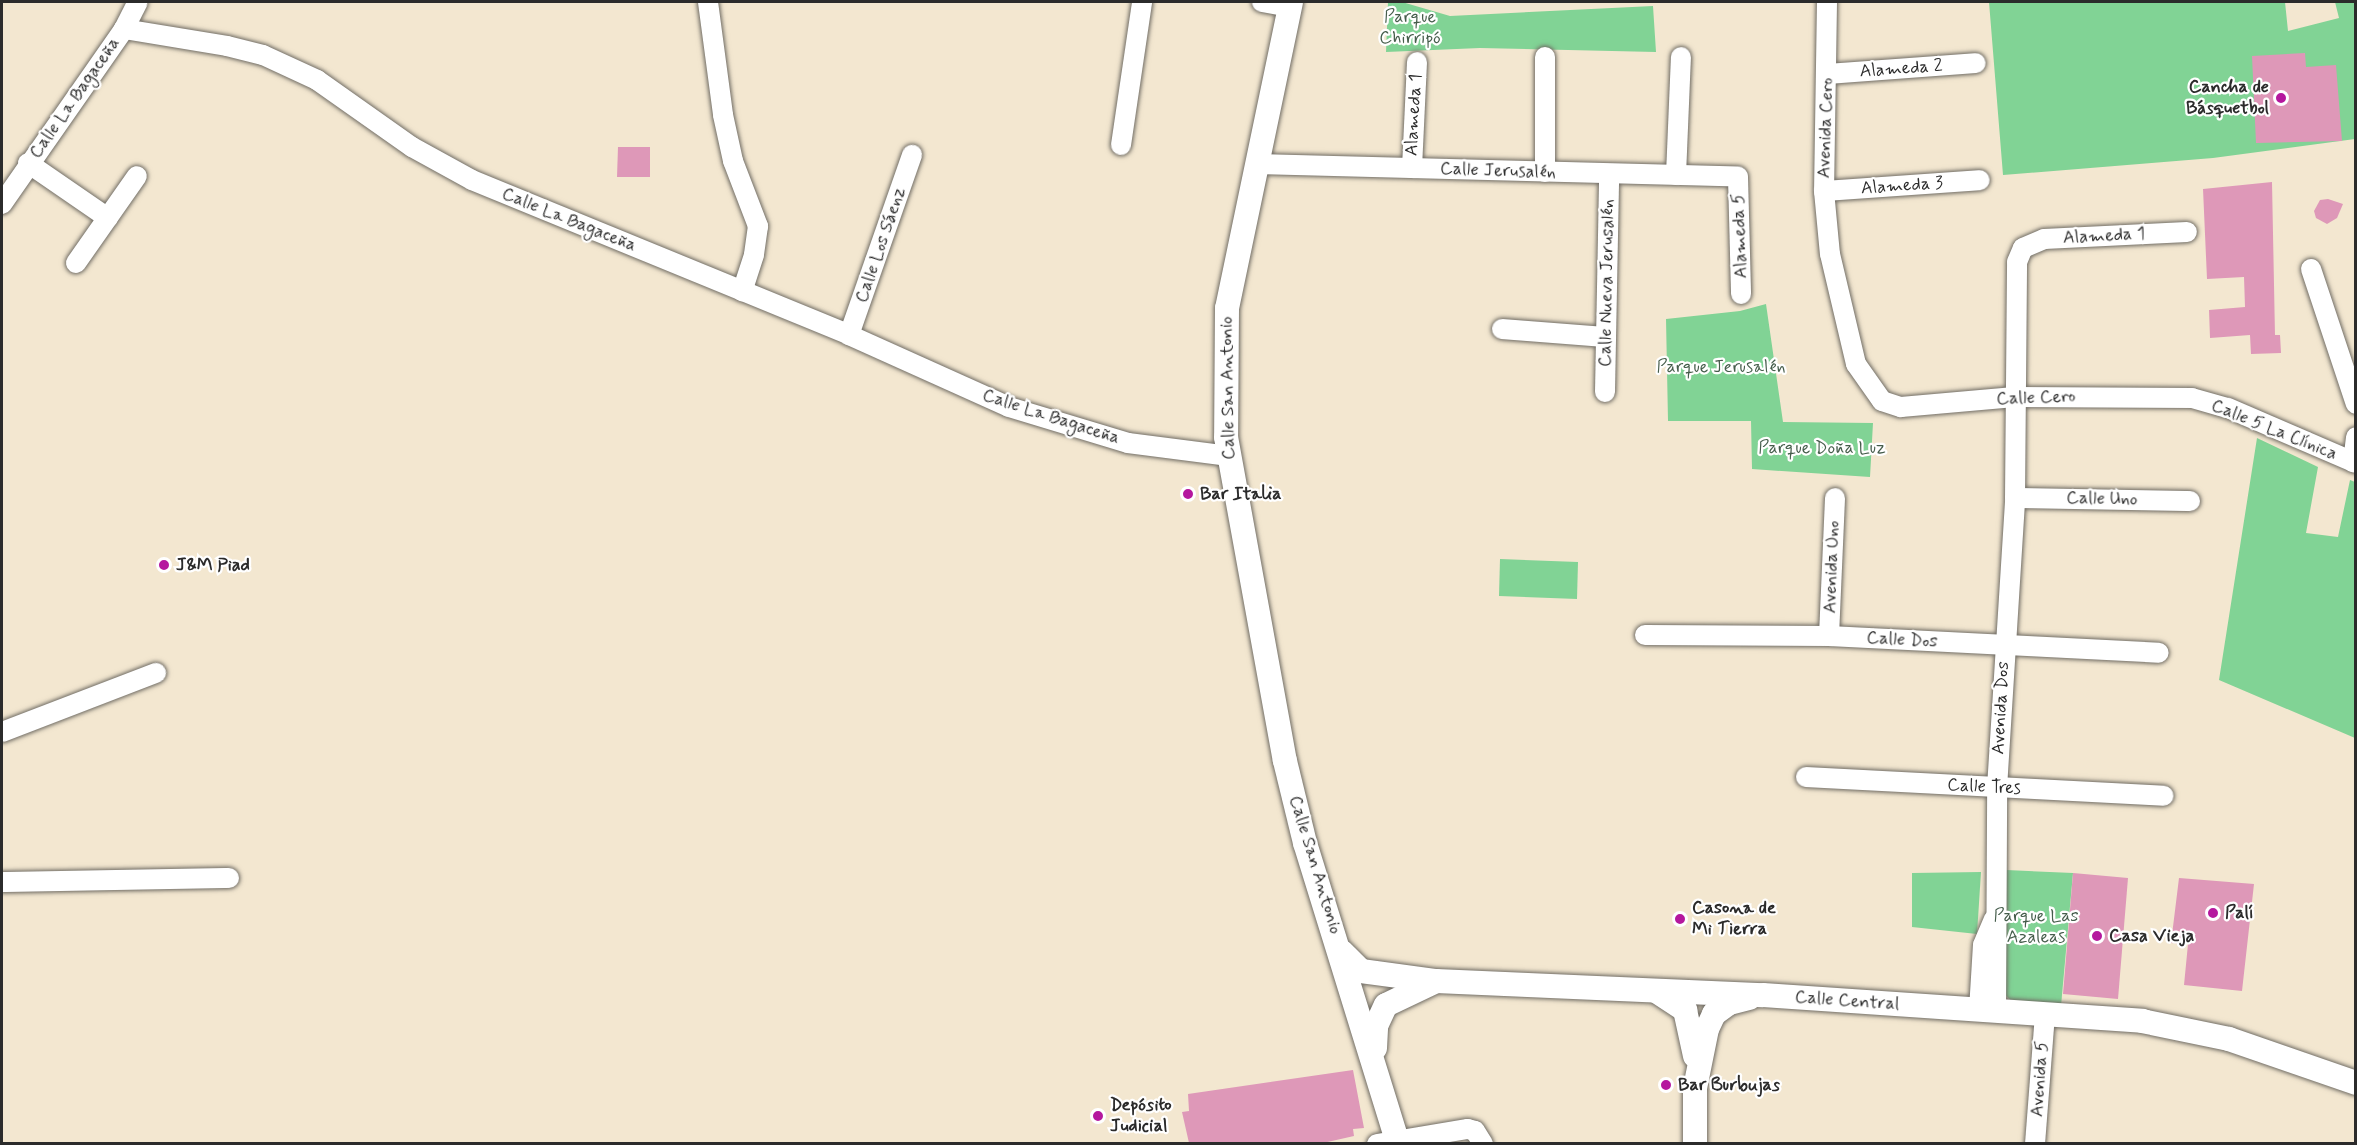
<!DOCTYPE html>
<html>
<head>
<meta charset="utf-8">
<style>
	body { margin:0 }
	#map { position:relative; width:2357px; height:1145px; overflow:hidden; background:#f3e7d0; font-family:Mynerve,sans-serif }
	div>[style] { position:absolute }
	.green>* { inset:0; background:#81d395 }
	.building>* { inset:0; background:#de98b8 }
	.roads { filter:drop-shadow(0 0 2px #716d65) drop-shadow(0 0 2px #716d65) }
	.minor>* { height:20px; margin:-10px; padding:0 10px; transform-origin:10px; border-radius:10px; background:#fff }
	.major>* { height:24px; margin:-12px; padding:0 12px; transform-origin:12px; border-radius:12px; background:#fff }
	.dots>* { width:16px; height:16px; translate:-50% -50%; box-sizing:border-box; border:3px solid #fff; border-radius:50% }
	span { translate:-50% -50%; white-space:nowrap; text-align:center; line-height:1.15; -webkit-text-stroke:4.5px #fff; paint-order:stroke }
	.park-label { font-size:18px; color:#455d4b }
	.street-label { font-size:18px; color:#2b2b2b }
	.poi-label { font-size:18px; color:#2b2b2b; font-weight:700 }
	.right { translate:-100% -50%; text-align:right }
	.left { translate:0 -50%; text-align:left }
	.frame { position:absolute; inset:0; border:3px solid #2b2b2b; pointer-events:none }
</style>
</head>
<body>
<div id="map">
	<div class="green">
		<i style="clip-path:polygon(1388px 2px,1402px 2px,1450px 16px,1653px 6px,1656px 52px,1480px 48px,1386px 52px)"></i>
		<i style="clip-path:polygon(1989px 2px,2285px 2px,2288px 31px,2339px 18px,2335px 2px,2355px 2px,2355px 139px,2213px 158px,2003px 175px)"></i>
		<i style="clip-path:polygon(1766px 304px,1783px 422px,1873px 423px,1870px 477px,1752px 469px,1751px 421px,1668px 421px,1666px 319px,1740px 311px)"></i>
		<i style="clip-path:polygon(2257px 438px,2318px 467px,2306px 533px,2338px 537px,2350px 480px,2355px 482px,2355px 738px,2219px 680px)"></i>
		<i style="clip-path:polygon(1500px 559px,1578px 562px,1577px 599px,1499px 596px)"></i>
		<i style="clip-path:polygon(2006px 870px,2073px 873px,2061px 1006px,2013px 1003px,2002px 991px)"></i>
		<i style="clip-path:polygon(1981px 872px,1977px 934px,1912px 927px,1912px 873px)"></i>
	</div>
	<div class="building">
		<i style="clip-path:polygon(2305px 53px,2306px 67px,2336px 65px,2342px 141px,2256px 143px,2252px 56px)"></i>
		<i style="clip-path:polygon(618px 147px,650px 147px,650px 177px,617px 177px)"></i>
		<i style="clip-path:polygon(2272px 182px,2275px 335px,2280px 335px,2281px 353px,2251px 354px,2250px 335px,2210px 338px,2209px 310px,2245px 307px,2244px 277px,2207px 279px,2203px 189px)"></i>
		<i style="clip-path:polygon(2328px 199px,2343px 204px,2337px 218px,2327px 224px,2316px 218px,2314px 211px,2320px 200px)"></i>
		<i style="clip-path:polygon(2073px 873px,2128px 878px,2118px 999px,2063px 994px)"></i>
		<i style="clip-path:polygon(2179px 878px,2254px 884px,2242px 991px,2184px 985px,2188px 944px,2171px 943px)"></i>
		<i style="clip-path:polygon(1353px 1070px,1364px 1128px,1353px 1129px,1354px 1136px,1323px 1143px,1189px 1143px,1182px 1112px,1189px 1111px,1188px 1094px)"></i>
	</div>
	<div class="roads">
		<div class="minor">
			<i style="left:708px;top:2px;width:114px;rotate:82.4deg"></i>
			<i style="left:723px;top:115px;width:47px;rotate:77.7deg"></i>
			<i style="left:733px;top:161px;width:70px;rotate:69deg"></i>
			<i style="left:758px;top:226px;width:29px;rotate:98deg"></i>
			<i style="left:754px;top:255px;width:38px;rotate:108deg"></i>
			<i style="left:1262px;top:2px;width:28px;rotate:10deg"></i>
			<i style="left:1827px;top:2px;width:189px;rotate:90.9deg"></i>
			<i style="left:1824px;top:191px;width:63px;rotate:84.6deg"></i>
			<i style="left:1830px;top:254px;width:113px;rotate:76.7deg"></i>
			<i style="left:1856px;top:364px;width:45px;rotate:54.9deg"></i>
			<i style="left:1882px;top:401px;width:20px;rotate:18deg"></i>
			<i style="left:1901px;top:407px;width:114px;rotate:-5deg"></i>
			<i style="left:2015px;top:397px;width:177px;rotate:0.3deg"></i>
			<i style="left:2192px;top:398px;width:37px;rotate:16deg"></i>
			<i style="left:2228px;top:408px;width:139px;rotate:23.3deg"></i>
			<i style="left:124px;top:29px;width:30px;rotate:-63deg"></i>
			<i style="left:1545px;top:57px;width:115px;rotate:90deg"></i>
			<i style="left:1827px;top:74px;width:149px;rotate:-4.2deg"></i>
			<i style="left:1121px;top:145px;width:145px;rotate:-81.6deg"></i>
			<i style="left:28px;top:163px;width:97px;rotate:34.5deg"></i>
			<i style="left:1257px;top:164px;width:481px;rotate:1.5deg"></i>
			<i style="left:1738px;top:177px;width:117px;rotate:88.5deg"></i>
			<i style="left:1412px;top:168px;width:106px;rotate:-87.3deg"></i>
			<i style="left:1676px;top:175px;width:118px;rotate:-87.6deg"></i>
			<i style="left:1824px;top:191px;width:156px;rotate:-4deg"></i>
			<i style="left:2px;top:204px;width:213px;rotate:-55.1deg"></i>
			<i style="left:124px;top:29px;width:104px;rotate:9.4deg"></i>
			<i style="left:227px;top:46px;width:37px;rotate:14deg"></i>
			<i style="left:263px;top:55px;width:60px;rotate:24.8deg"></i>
			<i style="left:317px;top:80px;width:116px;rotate:35.2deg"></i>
			<i style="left:412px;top:147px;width:68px;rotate:28.8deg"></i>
			<i style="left:472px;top:180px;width:408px;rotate:22.3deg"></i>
			<i style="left:849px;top:335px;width:175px;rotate:24.2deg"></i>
			<i style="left:1009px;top:407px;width:124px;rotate:16.8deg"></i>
			<i style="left:1128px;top:443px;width:102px;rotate:7.3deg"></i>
			<i style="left:76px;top:263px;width:106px;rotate:-55deg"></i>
			<i style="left:2311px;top:269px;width:142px;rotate:71.6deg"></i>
			<i style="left:1502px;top:329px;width:103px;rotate:4.4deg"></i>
			<i style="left:849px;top:335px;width:191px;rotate:-70.7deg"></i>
			<i style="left:1605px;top:392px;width:218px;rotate:-88.9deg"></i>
			<i style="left:2353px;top:462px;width:25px;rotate:-83deg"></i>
			<i style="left:2015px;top:498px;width:175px;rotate:1deg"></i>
			<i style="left:1645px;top:635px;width:184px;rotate:0.3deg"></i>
			<i style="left:1829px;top:636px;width:330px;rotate:2.9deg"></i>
			<i style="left:1829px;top:636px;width:138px;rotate:-87.5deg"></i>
			<i style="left:2px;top:732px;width:165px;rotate:-21deg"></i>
			<i style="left:1806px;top:777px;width:358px;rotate:3deg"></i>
			<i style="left:2px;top:882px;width:227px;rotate:-1deg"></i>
			<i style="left:1979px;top:1010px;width:65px;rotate:-86.5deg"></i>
			<i style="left:1983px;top:945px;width:28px;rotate:-67deg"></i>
			<i style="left:1996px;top:1011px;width:223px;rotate:-89.7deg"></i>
			<i style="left:1997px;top:788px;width:291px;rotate:-86.4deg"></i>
			<i style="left:2015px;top:498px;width:236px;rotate:-89.5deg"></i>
			<i style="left:2017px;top:262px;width:15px;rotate:-67deg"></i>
			<i style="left:2023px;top:248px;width:23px;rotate:-23deg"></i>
			<i style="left:2044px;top:239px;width:143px;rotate:-2.8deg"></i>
			<i style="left:1377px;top:1144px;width:92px;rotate:-9.4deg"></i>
			<i style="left:1468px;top:1129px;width:7px;rotate:16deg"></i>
			<i style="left:1475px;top:1131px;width:15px;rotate:58deg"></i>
			<i style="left:2035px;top:1144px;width:129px;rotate:-85.6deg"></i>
		</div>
		<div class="major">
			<i style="left:1291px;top:2px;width:313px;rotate:101.8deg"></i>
			<i style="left:1227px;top:308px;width:129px;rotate:90.4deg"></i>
			<i style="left:1226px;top:437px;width:329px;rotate:79.7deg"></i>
			<i style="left:1285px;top:761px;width:84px;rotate:76.3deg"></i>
			<i style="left:1305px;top:843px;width:315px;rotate:72.8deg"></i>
			<i style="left:1342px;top:952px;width:27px;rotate:45deg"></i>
			<i style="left:1361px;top:971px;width:76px;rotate:7.6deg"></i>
			<i style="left:1436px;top:981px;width:327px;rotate:2.5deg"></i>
			<i style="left:1763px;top:995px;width:380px;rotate:3.9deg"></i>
			<i style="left:2142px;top:1021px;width:89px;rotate:11.7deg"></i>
			<i style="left:2229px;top:1039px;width:134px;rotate:19.1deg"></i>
			<i style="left:1656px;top:991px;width:35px;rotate:33deg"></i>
			<i style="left:1685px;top:1010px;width:47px;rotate:77.7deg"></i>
			<i style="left:1375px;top:1048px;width:22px;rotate:-87deg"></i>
			<i style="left:1376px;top:1026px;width:23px;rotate:-65deg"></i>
			<i style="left:1386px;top:1005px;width:53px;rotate:-25.6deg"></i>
			<i style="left:1695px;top:1144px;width:56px;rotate:-90deg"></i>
			<i style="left:1695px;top:1088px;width:60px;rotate:-78.5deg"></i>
			<i style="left:1707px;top:1029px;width:17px;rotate:-65deg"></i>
			<i style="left:1714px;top:1014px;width:19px;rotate:-36deg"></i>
			<i style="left:1729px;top:1003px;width:21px;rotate:-14deg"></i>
		</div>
	</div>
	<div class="dots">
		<i style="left:2281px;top:98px;background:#b5179e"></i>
		<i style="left:1188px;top:494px;background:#b5179e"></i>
		<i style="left:164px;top:565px;background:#b5179e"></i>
		<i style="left:2213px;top:913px;background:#b5179e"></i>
		<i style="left:1680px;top:919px;background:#b5179e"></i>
		<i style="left:2097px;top:936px;background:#b5179e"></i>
		<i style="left:1666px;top:1085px;background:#b5179e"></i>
		<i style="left:1098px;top:1116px;background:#b5179e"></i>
	</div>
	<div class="park-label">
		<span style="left:1410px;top:28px">Parque<br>Chirripó</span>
		<span style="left:1721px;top:367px">Parque Jerusalén</span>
		<span style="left:1822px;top:448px">Parque Doña Luz</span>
		<span style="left:2036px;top:927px">Parque Las<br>Azaleas</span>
	</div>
	<div class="street-label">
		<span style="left:1901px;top:69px;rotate:-4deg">Alameda 2</span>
		<span style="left:75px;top:98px;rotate:-55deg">Calle La Bagaceña</span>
		<span style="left:1414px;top:115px;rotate:-87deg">Alameda 1</span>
		<span style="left:1826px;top:128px;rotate:-88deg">Avenida Cero</span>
		<span style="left:1498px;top:171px;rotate:2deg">Calle Jerusalén</span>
		<span style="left:1902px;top:186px;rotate:-4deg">Alameda 3</span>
		<span style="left:569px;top:220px;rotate:22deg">Calle La Bagaceña</span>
		<span style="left:1740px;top:236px;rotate:-92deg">Alameda 5</span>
		<span style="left:2104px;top:236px;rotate:-3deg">Alameda 1</span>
		<span style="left:881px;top:245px;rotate:-71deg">Calle Los Sáenz</span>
		<span style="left:1607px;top:283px;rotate:-89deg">Calle Nueva Jerusalén</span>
		<span style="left:1228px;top:388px;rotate:-91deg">Calle San Antonio</span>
		<span style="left:2036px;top:398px;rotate:-2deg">Calle Cero</span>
		<span style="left:1051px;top:417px;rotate:18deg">Calle La Bagaceña</span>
		<span style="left:2274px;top:430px;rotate:22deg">Calle 5 La Clínica</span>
		<span style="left:2102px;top:499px;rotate:1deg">Calle Uno</span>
		<span style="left:1832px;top:567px;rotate:-88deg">Avenida Uno</span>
		<span style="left:1902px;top:640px;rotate:3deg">Calle Dos</span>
		<span style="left:2001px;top:708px;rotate:-87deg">Avenida Dos</span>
		<span style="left:1984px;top:787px;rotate:3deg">Calle Tres</span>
		<span style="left:1315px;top:865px;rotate:73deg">Calle San Antonio</span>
		<span style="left:1847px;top:1001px;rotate:4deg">Calle Central</span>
		<span style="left:2040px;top:1079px;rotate:-86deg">Avenida 5</span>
	</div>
	<div class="poi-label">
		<span class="right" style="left:2269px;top:98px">Cancha de<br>Básquetbol</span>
		<span class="left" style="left:1200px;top:494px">Bar Italia</span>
		<span class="left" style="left:176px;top:565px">J&amp;M Piad</span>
		<span class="left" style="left:1692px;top:919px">Casona de<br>Mi Tierra</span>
		<span class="left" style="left:2225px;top:913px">Palí</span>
		<span class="left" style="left:2109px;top:936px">Casa Vieja</span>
		<span class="left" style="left:1678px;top:1085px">Bar Burbujas</span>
		<span class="left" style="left:1110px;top:1116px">Depósito<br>Judicial</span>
	</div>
	<div class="frame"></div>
</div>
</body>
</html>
